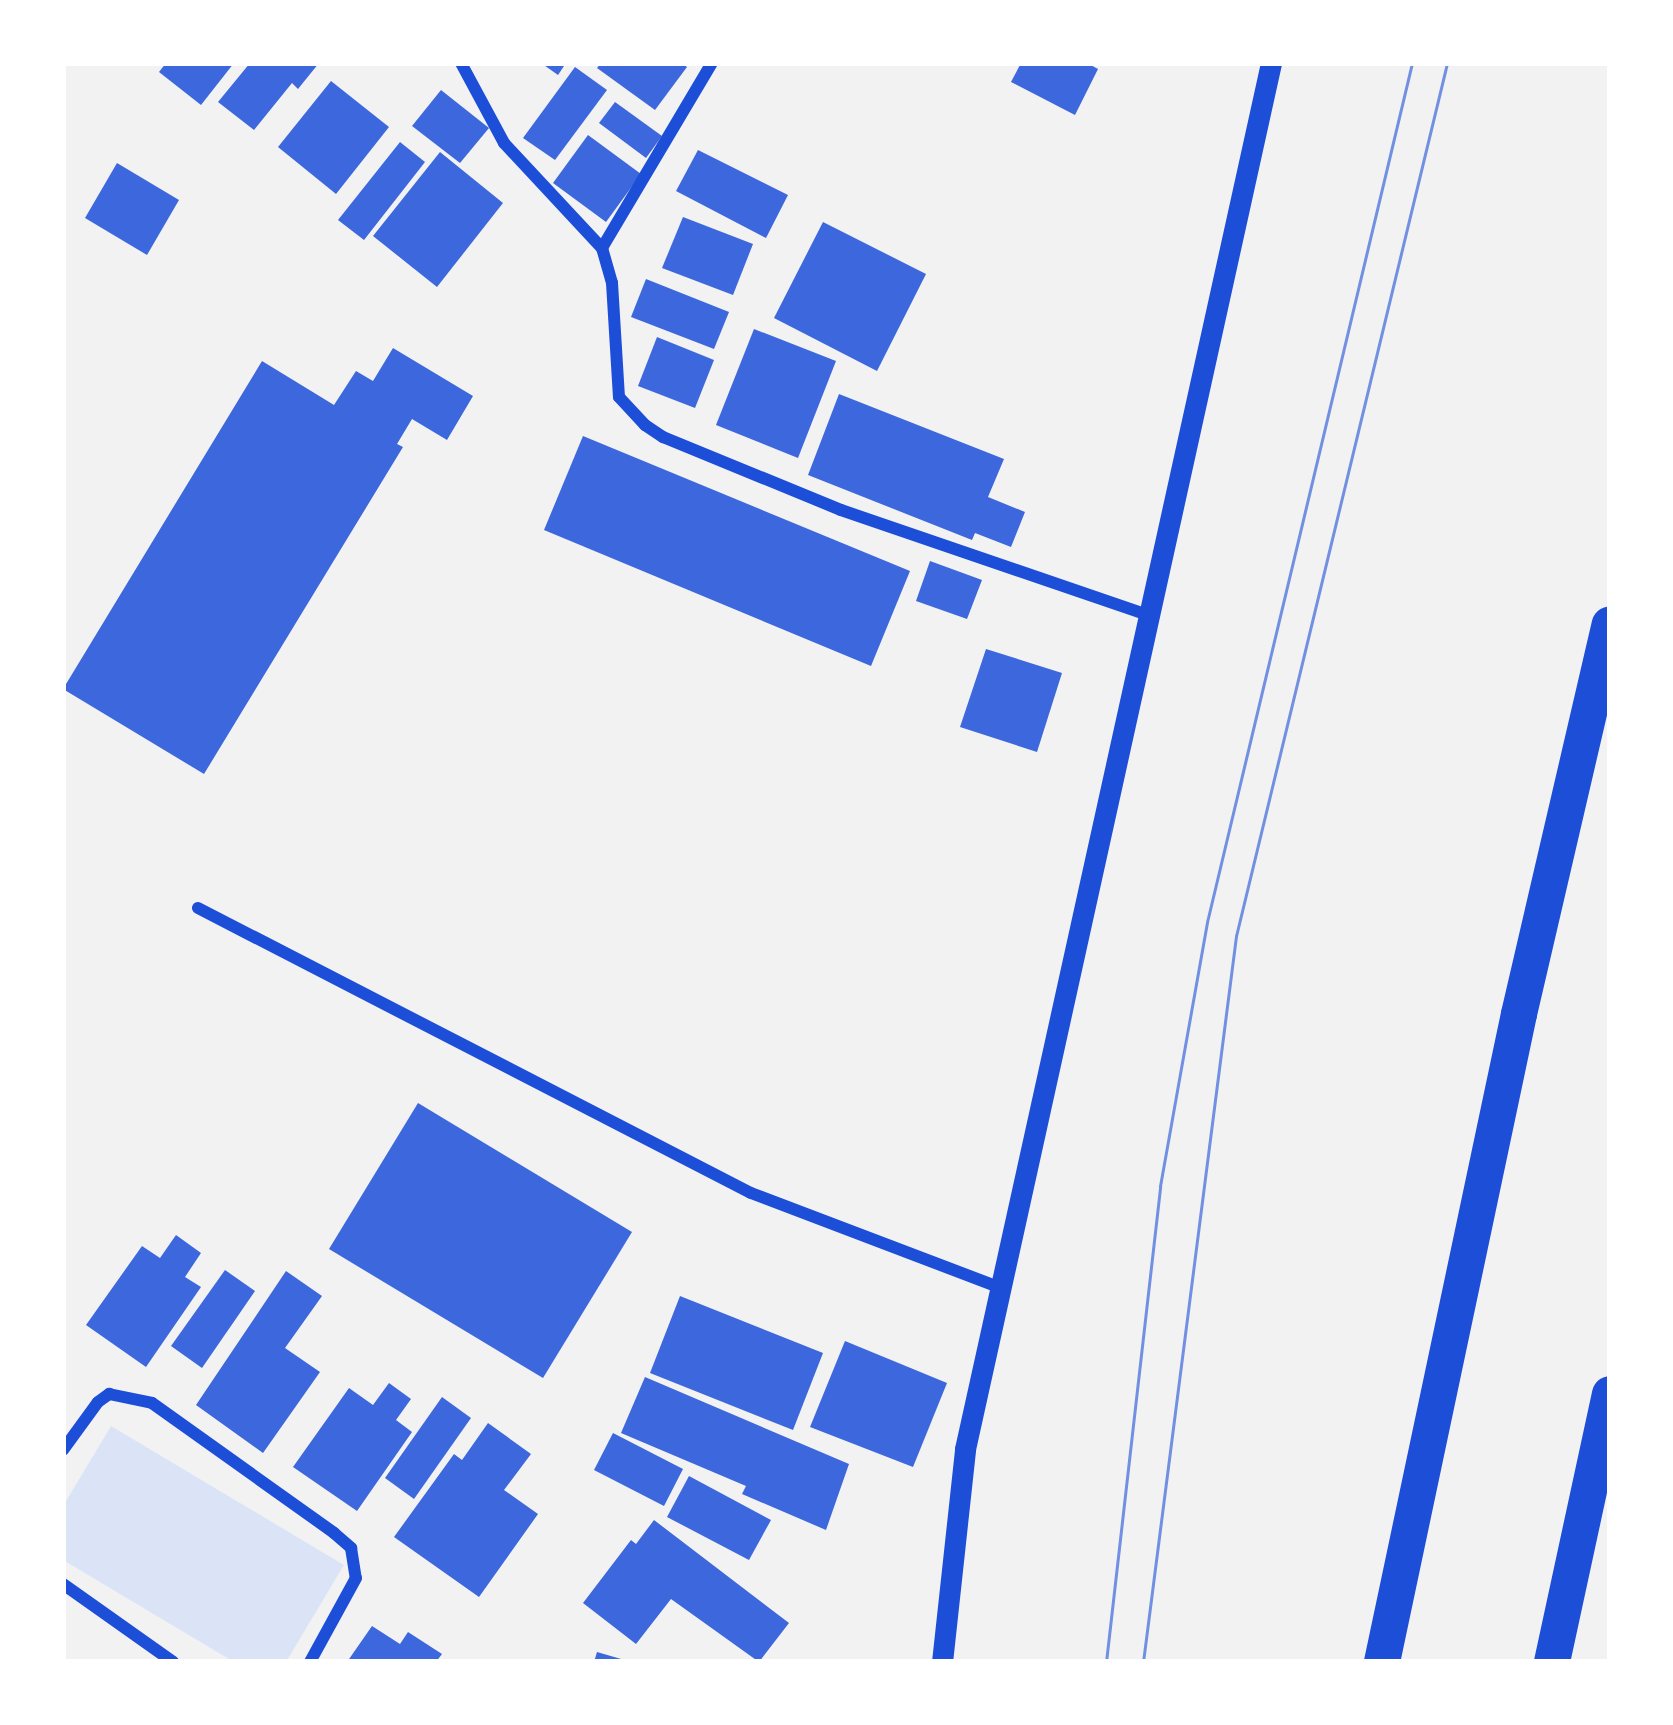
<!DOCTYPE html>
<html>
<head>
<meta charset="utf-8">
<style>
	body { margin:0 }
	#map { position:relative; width:1673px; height:1725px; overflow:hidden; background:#f2f2f2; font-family:"Public Sans",sans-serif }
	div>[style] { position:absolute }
	.green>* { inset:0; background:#dbe4f7 }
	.building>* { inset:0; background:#3d67dc }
	.minor>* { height:12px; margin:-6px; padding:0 6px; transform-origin:6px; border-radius:6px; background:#1d4ed8 }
	.tertiary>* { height:21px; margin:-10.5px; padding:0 10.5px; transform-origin:10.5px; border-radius:10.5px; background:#1d4ed8 }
	.motorway>* { height:36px; margin:-18px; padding:0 18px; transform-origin:18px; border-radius:18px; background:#1d4ed8 }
	.tram>* { height:3px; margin:-1.5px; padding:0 1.5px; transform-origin:1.5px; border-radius:1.5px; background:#7290e2 }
	span { translate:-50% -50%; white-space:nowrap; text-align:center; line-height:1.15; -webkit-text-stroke:12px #fff; paint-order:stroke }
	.frame { position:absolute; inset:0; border:66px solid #fff; pointer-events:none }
</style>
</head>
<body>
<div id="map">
	<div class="green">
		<i style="clip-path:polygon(111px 1426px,344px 1565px,286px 1662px,234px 1662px,63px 1560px,63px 1506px)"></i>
	</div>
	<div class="building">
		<i style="clip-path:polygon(166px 63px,234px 63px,201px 105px,159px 72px)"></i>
		<i style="clip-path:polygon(250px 63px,319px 63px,298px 89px,292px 83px,254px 130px,218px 102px)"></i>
		<i style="clip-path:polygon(541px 63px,566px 63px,558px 75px)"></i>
		<i style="clip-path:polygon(601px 63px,682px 63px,687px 67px,655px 110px,597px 68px)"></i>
		<i style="clip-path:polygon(1021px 63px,1087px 63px,1098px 69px,1075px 115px,1011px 82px)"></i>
		<i style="clip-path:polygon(575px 67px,607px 90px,555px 160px,523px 138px)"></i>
		<i style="clip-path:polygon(331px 81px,389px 127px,336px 194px,278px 147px)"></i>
		<i style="clip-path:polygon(441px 90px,489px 128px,460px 163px,412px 126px)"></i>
		<i style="clip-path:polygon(615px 102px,662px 136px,646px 158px,599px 123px)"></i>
		<i style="clip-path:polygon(588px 135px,641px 174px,606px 222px,553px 183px)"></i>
		<i style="clip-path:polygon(400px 142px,425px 162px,364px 240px,338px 220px)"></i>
		<i style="clip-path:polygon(698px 150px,788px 195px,766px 238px,676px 191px)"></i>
		<i style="clip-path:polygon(440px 152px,503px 203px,437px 287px,373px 236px)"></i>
		<i style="clip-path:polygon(117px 163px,179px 200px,147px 255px,85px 218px)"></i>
		<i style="clip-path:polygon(683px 217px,753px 244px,733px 295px,662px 268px)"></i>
		<i style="clip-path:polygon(823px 222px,926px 274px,877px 371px,774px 318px)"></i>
		<i style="clip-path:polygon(646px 279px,729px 312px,714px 349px,631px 317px)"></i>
		<i style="clip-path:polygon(754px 329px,836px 361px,798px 458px,716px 425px)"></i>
		<i style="clip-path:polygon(657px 337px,714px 360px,695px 408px,638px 386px)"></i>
		<i style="clip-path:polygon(393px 348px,473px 396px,447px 440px,412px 419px,397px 444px,403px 447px,204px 774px,63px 689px,262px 361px,334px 405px,356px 371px,373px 381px)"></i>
		<i style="clip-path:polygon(839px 394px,1004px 459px,988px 497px,1025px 512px,1011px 547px,975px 533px,972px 540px,808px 475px)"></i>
		<i style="clip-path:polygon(583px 436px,910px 571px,871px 666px,544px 530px)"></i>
		<i style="clip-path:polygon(930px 561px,982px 580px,967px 619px,916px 601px)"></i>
		<i style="clip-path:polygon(986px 649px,1062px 673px,1037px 752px,960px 727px)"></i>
		<i style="clip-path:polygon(418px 1103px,632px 1232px,543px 1378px,329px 1249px)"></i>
		<i style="clip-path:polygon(176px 1235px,201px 1253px,185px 1277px,201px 1287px,146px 1367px,86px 1325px,142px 1246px,160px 1258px)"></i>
		<i style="clip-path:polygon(225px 1270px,255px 1291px,202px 1368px,171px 1346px)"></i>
		<i style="clip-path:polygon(286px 1271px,322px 1296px,285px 1348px,320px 1372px,263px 1453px,196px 1405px)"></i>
		<i style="clip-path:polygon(680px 1296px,823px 1353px,793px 1430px,650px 1373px)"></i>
		<i style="clip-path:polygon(845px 1341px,947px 1383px,913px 1467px,810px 1427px)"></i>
		<i style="clip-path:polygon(645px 1377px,849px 1464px,826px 1530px,742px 1494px,746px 1486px,621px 1433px)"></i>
		<i style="clip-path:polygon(389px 1383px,411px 1399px,396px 1420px,412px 1432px,357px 1511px,293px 1467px,349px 1388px,373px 1405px)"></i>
		<i style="clip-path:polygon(442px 1397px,471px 1418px,414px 1499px,385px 1478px)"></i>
		<i style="clip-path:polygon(488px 1423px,531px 1454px,504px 1490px,538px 1514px,479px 1597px,394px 1537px,454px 1454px,462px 1460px)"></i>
		<i style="clip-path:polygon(613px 1433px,683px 1469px,664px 1506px,594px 1470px)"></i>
		<i style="clip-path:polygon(689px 1476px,771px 1520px,749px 1560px,667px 1517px)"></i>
		<i style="clip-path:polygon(654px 1520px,789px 1623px,759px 1662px,671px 1599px,636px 1644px,583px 1603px,631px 1540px,636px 1544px)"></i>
		<i style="clip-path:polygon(372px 1626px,400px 1644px,408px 1632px,442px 1654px,436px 1662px,347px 1662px)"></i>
		<i style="clip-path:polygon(597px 1652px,628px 1661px,628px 1662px,594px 1662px)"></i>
	</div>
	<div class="minor">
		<i style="left:461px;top:63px;width:91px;rotate:61.7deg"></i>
		<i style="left:504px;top:143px;width:144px;rotate:47deg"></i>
		<i style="left:602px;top:248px;width:36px;rotate:74deg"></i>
		<i style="left:612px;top:283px;width:114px;rotate:86.5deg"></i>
		<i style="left:619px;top:397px;width:38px;rotate:47deg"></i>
		<i style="left:645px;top:425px;width:22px;rotate:34deg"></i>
		<i style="left:663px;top:437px;width:192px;rotate:22.3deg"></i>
		<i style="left:841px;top:510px;width:327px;rotate:18.9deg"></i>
		<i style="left:602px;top:248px;width:215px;rotate:-59.3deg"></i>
		<i style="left:198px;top:908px;width:622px;rotate:27.27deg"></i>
		<i style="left:751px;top:1193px;width:265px;rotate:20.8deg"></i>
		<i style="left:63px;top:1450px;width:59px;rotate:-53.9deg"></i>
		<i style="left:98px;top:1402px;width:14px;rotate:-36deg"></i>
		<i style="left:109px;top:1394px;width:44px;rotate:11.8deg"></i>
		<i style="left:152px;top:1403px;width:224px;rotate:35.5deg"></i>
		<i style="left:334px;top:1533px;width:23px;rotate:41deg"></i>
		<i style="left:351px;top:1548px;width:30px;rotate:81deg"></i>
		<i style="left:356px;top:1578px;width:96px;rotate:118.7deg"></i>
		<i style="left:63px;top:1584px;width:135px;rotate:35.3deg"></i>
	</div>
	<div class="tertiary">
		<i style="left:942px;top:1662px;width:214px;rotate:-83.8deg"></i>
		<i style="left:965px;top:1449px;width:1419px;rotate:-77.55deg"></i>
	</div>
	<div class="motorway">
		<i style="left:1382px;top:1662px;width:662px;rotate:-78.06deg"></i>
		<i style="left:1519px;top:1014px;width:400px;rotate:-76.9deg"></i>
		<i style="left:1552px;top:1662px;width:274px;rotate:-77.8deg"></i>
	</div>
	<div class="tram">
		<i style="left:1106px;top:1662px;width:479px;rotate:-83.5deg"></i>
		<i style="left:1160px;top:1186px;width:268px;rotate:-79.9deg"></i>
		<i style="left:1207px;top:922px;width:883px;rotate:-76.58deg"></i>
		<i style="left:1143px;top:1662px;width:732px;rotate:-82.7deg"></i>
		<i style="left:1236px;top:936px;width:898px;rotate:-76.41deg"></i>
	</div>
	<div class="frame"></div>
</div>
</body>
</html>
